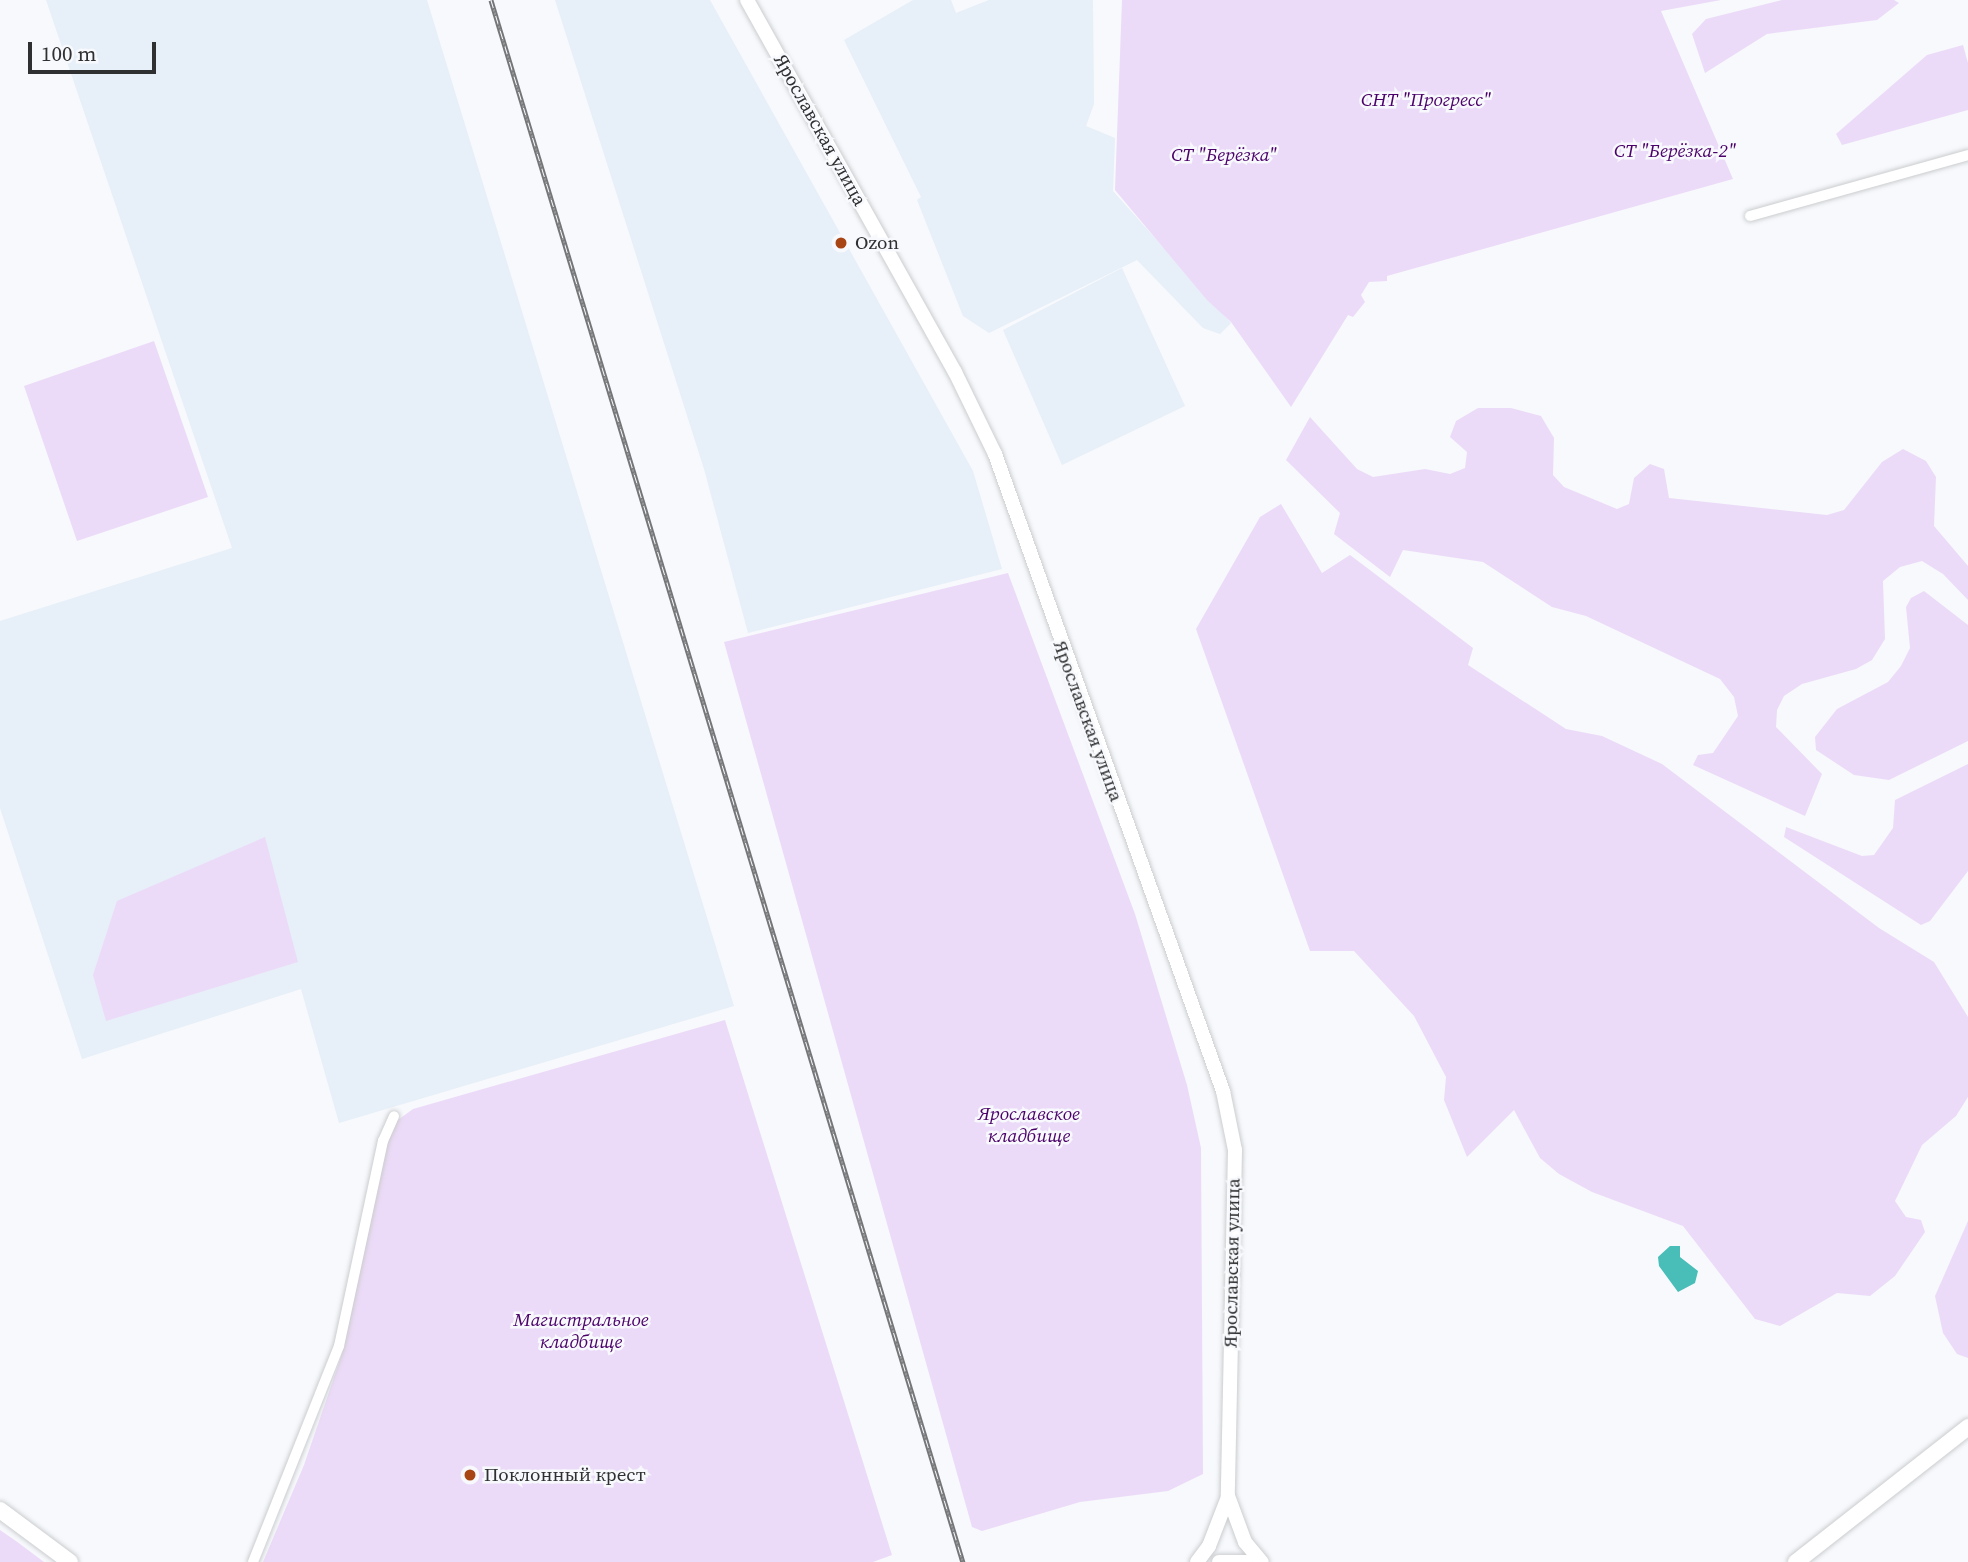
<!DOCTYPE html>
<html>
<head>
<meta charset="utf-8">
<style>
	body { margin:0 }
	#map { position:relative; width:1968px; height:1562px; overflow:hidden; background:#f7f9fc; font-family:"Source Serif 4",serif }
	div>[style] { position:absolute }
	.built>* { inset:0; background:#e7eff8 }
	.green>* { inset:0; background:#ecdbf8 }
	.water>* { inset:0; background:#49bdb7 }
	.roads { filter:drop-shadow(0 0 2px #cbcdcf) drop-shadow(0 0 2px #cbcdcf) }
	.minor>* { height:10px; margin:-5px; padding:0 5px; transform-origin:5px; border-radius:5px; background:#fff }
	.major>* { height:14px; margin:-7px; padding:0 7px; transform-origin:7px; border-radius:7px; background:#fff }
	.highway>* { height:16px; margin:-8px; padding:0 8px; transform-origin:8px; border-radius:8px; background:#fff }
	.rail>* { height:5px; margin-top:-2.5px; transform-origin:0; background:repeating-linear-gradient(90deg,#f7f9fc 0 8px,#757678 0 16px); box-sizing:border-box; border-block:2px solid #757678 }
	.dots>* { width:19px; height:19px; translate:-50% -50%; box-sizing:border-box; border:4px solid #f7f9fc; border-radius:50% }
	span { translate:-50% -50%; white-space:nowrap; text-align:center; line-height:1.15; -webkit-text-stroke:5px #f7f9fc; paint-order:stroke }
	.park-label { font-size:19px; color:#4b006a; font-style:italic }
	.street-label { font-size:19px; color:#2f3031 }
	.poi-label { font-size:19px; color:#2f3031 }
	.left { translate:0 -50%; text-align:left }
	.scale { position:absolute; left:28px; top:42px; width:128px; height:32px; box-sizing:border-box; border:4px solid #2f3031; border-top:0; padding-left:9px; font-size:21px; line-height:24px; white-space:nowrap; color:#2f3031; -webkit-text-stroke:5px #f7f9fc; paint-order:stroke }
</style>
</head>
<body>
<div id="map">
	<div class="built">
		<i style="clip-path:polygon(46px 0,427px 0,734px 1006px,339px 1123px,301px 989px,82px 1059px,0 808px,0 621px,232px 548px)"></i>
		<i style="clip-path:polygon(555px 0,710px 0,973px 471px,1002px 569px,748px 633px,704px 469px)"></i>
		<i style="clip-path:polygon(913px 0,951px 0,956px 13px,989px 0,1093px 0,1094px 104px,1086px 126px,1115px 138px,1113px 191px,1231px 323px,1220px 334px,1203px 328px,1137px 260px,989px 333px,963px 316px,917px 200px,921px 197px,844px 40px)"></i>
		<i style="clip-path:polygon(1122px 268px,1185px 406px,1062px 465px,1003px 330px)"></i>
	</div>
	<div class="green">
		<i style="clip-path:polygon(1122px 0,1721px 0,1661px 11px,1733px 179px,1387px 276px,1387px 281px,1369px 282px,1361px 295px,1365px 302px,1353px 317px,1348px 315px,1291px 407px,1231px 322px,1207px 300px,1115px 190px)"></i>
		<i style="clip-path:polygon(1782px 0,1894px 0,1899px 3px,1877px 20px,1767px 34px,1705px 73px,1692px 34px,1706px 19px)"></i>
		<i style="clip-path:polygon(1963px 45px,1968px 63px,1968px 110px,1842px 145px,1836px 134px,1927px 55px)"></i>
		<i style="clip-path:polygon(154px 341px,208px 497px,77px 541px,24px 386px)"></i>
		<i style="clip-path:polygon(1478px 408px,1511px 408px,1541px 416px,1554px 438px,1553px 475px,1564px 487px,1617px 509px,1629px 504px,1634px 478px,1650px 464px,1664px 469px,1669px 498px,1827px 515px,1844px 510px,1882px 462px,1903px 449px,1926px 461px,1936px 477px,1934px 526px,1968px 566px,1968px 600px,1943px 574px,1922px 561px,1900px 567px,1883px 581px,1885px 639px,1872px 660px,1856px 669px,1802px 684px,1784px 696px,1777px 710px,1776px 727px,1822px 774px,1805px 816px,1693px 765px,1698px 755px,1713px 753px,1738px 716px,1734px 697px,1720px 679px,1586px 616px,1552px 607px,1483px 562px,1403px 550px,1390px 577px,1334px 534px,1340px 513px,1286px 460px,1310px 417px,1357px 469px,1373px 477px,1425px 469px,1450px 474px,1465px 468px,1467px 452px,1450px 437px,1456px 421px)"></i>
		<i style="clip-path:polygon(1281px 504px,1322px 573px,1350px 555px,1473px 648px,1468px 665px,1566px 729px,1602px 736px,1662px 764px,1879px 928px,1934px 962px,1968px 1017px,1968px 1097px,1956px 1116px,1922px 1145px,1895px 1201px,1906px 1217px,1921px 1220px,1925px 1232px,1895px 1276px,1870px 1296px,1837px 1293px,1780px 1326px,1755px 1319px,1683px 1226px,1592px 1192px,1559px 1174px,1540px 1158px,1514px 1110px,1467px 1157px,1444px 1100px,1446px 1077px,1414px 1016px,1354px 951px,1310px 951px,1196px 629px,1260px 517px)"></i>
		<i style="clip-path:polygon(1008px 573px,1135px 914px,1187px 1085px,1201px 1148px,1203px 1474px,1168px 1491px,1080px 1502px,982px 1531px,972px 1527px,724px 642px)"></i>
		<i style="clip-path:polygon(1924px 591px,1968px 625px,1968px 741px,1889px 780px,1854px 775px,1816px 750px,1815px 737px,1837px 709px,1888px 682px,1901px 666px,1910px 648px,1906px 607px,1911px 598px)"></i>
		<i style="clip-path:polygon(1968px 764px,1968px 871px,1930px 921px,1921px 925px,1784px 837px,1786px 827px,1862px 856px,1874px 855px,1893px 828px,1895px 800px)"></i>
		<i style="clip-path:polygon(265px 837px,298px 962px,106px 1021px,93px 975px,117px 901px)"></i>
		<i style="clip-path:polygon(725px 1020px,892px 1555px,873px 1562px,263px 1562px,304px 1465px,341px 1357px,391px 1125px,413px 1109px)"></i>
		<i style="clip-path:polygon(1968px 1221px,1968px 1358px,1957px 1354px,1943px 1333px,1935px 1296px)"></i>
		<i style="clip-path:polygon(0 1530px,16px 1541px,44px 1562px,0 1562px)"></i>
	</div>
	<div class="water">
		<i style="clip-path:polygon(1670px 1246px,1680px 1246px,1680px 1257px,1698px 1271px,1695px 1283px,1678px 1292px,1659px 1266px,1658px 1257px)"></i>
	</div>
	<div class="roads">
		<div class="minor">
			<i style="left:1750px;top:216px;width:226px;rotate:-15.6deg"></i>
			<i style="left:253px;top:1562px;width:232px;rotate:-68.3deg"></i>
			<i style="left:339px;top:1346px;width:210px;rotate:-77.9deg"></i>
			<i style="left:383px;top:1141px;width:27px;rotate:-66deg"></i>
		</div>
		<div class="major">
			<i style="left:747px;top:0;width:426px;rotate:60.8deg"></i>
			<i style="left:955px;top:372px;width:91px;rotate:64deg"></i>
			<i style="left:995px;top:454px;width:677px;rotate:70.31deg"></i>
			<i style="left:1223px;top:1091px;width:60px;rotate:78.5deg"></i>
			<i style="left:1235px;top:1150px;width:346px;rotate:91.2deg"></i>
			<i style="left:1228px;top:1496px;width:49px;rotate:69.7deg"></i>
			<i style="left:1245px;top:1542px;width:26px;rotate:50deg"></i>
			<i style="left:1197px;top:1562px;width:20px;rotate:-53deg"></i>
			<i style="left:1209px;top:1546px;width:53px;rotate:-68.8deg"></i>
			<i style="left:1219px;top:1562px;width:27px"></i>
		</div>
		<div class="highway">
			<i style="left:0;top:1510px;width:87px;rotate:36.6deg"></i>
			<i style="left:1796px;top:1562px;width:219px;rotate:-38.1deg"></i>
		</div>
	</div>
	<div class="rail">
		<i style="left:491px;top:0;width:1632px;rotate:73.19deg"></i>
	</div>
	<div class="dots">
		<i style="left:841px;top:243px;background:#a94515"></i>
		<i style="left:470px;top:1475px;background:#a94515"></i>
	</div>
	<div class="park-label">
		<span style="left:1426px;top:100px">СНТ "Прогресс"</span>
		<span style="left:1675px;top:151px">СТ "Берёзка-2"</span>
		<span style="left:1224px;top:155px">СТ "Берёзка"</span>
		<span style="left:1029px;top:1125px">Ярославское<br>кладбище</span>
		<span style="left:581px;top:1331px">Магистральное<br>кладбище</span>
	</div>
	<div class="street-label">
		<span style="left:820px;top:130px;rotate:61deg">Ярославская улица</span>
		<span style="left:1088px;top:721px;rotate:70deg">Ярославская улица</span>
		<span style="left:1232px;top:1263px;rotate:-89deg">Ярославская улица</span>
	</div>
	<div class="poi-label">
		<span class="left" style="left:855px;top:243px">Ozon</span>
		<span class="left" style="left:484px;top:1475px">Поклонный крест</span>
	</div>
	<div class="scale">100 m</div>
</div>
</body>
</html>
